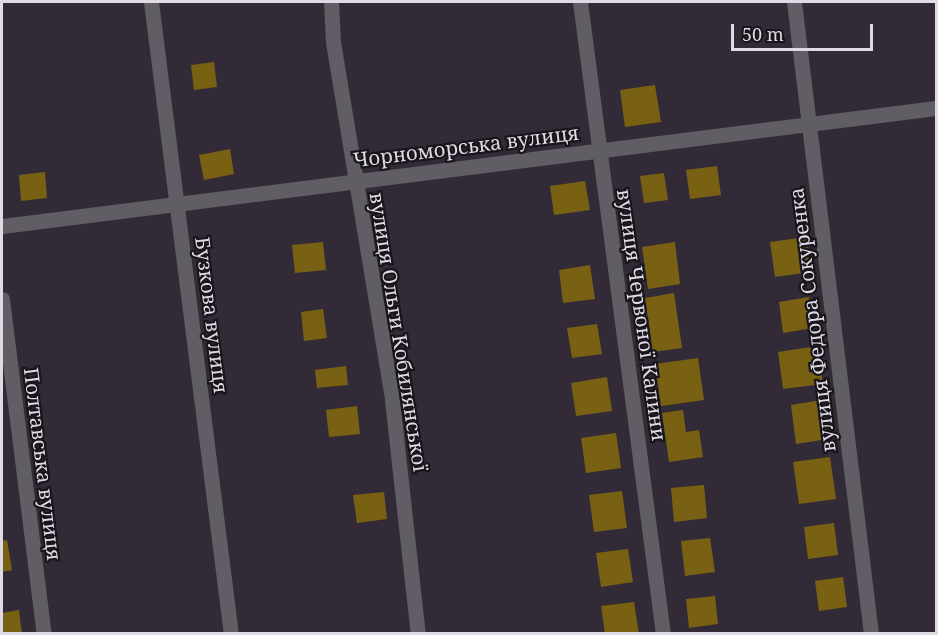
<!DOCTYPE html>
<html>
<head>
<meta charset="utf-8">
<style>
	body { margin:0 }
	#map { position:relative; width:938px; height:635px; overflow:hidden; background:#332a38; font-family:"Noto Serif",serif }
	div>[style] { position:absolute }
	.building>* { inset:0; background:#786112 }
	.street>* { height:15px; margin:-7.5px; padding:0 7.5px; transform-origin:7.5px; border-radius:7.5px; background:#615d64 }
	span { translate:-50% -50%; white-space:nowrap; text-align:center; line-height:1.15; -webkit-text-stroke:4.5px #18151b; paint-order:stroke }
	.street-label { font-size:20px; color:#dfdae3 }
	.frame { position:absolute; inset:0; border:3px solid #dfdae3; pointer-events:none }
	.scale { position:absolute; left:731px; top:24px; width:142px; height:27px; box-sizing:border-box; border:3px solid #dfdae3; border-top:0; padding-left:8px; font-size:18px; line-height:21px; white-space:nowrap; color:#dfdae3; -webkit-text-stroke:4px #18151b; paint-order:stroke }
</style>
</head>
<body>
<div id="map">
	<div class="building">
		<i style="clip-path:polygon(214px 62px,217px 87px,194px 90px,191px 65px)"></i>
		<i style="clip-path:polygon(655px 85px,661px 122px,625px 127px,620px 90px)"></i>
		<i style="clip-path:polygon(230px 149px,234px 174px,204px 180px,199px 155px)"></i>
		<i style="clip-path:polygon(717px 166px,721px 195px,690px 199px,686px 170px)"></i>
		<i style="clip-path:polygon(45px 172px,47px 198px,21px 201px,19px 175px)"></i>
		<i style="clip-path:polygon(664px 173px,668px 200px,644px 203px,640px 176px)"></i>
		<i style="clip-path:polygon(585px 181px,590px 210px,554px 215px,550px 186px)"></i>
		<i style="clip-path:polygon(806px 237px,811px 272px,775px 277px,770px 242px)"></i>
		<i style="clip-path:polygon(323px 242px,326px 270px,295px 273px,292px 245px)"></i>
		<i style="clip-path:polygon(675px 242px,680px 284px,648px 289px,642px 247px)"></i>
		<i style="clip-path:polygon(590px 265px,595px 299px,563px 303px,559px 270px)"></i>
		<i style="clip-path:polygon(674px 293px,682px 348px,653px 352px,645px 298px)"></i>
		<i style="clip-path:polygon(809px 297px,813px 328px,783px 333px,779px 302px)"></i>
		<i style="clip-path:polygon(323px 309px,327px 338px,304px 341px,301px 312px)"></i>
		<i style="clip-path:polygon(597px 324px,602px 354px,572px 358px,567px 328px)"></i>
		<i style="clip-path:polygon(818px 346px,823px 384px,783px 389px,778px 352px)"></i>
		<i style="clip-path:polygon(698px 358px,704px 400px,661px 406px,655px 364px)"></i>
		<i style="clip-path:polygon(346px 366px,348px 385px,317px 388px,315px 370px)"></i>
		<i style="clip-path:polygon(607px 377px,612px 411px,576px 416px,571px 383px)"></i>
		<i style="clip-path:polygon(822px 400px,828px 439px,796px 444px,791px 405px)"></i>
		<i style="clip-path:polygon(357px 406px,360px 434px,329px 437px,326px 410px)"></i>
		<i style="clip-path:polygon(683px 410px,686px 432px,699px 430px,703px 457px,669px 462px,662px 413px)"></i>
		<i style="clip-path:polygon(616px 433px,621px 468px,586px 473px,581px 438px)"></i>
		<i style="clip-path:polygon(830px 457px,836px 499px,799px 504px,793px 462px)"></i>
		<i style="clip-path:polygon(704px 485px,707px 518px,674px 522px,671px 488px)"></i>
		<i style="clip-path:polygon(622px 491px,627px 528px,594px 532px,589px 495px)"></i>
		<i style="clip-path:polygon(384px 492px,387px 519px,357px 523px,353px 495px)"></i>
		<i style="clip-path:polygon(834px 523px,838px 555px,808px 559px,804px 527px)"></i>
		<i style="clip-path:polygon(710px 538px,715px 572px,685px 576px,681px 541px)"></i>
		<i style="clip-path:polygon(7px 540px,12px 570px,2px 572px,2px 541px)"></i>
		<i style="clip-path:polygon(628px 549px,633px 582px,601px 587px,596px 553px)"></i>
		<i style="clip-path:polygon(843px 577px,847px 607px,819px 611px,815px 581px)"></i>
		<i style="clip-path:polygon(715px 596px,718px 624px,689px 628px,686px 599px)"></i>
		<i style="clip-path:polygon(634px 602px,639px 634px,605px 634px,601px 606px)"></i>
		<i style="clip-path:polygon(19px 610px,22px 634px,2px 634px,2px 613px)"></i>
	</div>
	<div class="street">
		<i style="left:151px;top:2px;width:637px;rotate:82.79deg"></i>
		<i style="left:331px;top:2px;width:40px;rotate:87.1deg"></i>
		<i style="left:333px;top:42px;width:363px;rotate:80.6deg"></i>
		<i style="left:392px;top:400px;width:235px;rotate:83.7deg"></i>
		<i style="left:580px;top:2px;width:637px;rotate:82.52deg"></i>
		<i style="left:794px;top:2px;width:637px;rotate:83.05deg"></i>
		<i style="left:2px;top:226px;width:941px;rotate:-7.2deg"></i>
		<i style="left:2px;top:299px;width:338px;rotate:82.9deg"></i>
	</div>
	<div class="street-label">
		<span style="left:466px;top:146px;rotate:-7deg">Чорноморська вулиця</span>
		<span style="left:212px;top:315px;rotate:83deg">Бузкова вулиця</span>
		<span style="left:642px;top:315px;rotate:82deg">вулиця Червоної Калини</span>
		<span style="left:812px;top:320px;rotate:-97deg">вулиця Федора Сокуренка</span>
		<span style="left:399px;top:332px;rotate:81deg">вулиця Ольги Кобилянської</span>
		<span style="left:43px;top:464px;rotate:83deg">Полтавська вулиця</span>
	</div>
	<div class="frame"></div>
	<div class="scale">50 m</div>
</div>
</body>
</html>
